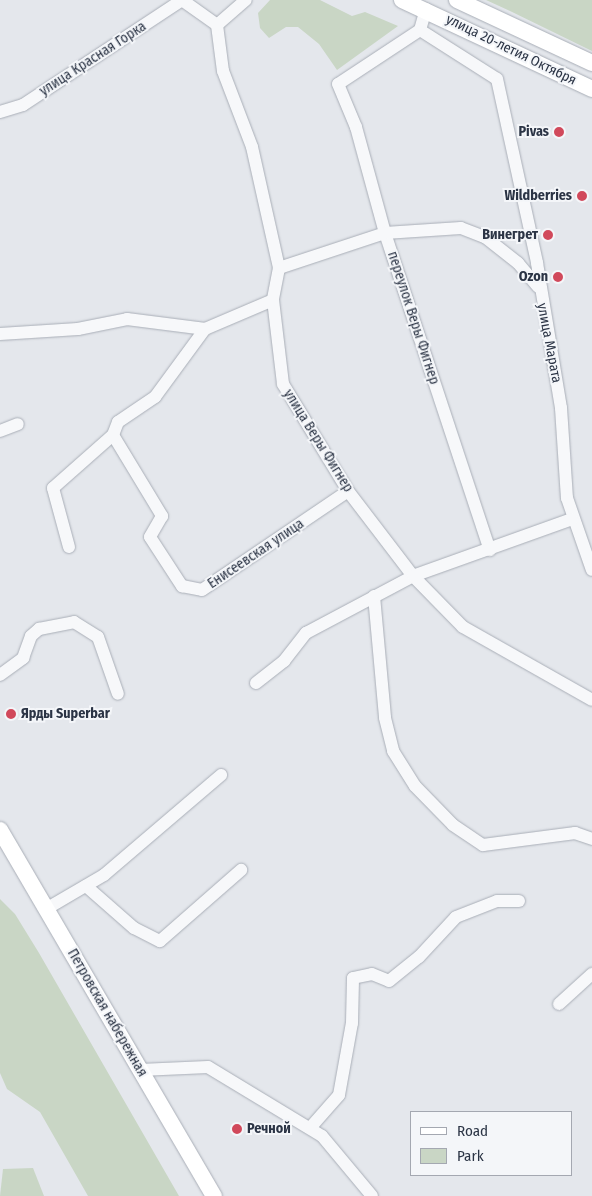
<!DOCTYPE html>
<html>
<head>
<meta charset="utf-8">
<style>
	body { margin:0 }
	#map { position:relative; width:592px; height:1196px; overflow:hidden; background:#e4e7ec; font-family:"Fira Sans Condensed",sans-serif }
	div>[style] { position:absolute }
	.green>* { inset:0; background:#c9d6c5 }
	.roads { filter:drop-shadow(0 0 1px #a9aeb7) drop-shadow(0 0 1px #a9aeb7) }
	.minor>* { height:12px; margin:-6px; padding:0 6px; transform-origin:6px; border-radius:6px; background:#f7f8fa }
	.major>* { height:16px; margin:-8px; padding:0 8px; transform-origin:8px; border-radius:8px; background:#fff }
	.dots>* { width:14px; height:14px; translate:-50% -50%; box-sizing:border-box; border:2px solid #f4f6f9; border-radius:50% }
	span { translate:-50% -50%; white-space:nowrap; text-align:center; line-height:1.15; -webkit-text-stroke:4px #f4f6f9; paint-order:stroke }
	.street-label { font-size:14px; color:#2b3445 }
	.poi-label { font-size:14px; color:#2b3445; font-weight:700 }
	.right { translate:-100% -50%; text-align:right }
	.left { translate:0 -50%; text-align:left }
	.legend { position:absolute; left:410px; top:1111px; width:162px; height:65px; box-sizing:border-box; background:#f4f6f9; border:1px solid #a4a8b1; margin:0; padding:6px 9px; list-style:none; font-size:15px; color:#2b3445 }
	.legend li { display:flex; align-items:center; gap:10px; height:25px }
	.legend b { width:25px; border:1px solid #a4a8b1 }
</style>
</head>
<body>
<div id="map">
	<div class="green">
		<i style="clip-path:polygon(270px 0,320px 0,352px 16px,365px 12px,398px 26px,337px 70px,319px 44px,298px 27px,286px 27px,269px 38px,260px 28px,258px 13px)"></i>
		<i style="clip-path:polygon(486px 0,592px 0,592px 51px,510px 11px)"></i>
		<i style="clip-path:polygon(0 899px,15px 914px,39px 953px,179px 1196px,88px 1196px,40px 1112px,7px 1089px,0 1073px)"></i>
		<i style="clip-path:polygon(33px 1168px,44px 1196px,0 1196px,3px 1169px)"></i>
	</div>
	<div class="roads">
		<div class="minor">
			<i style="left:182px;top:0;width:43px;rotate:35.5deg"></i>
			<i style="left:426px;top:9px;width:22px;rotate:106deg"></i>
			<i style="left:420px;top:30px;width:91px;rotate:32.5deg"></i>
			<i style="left:497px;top:79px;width:188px;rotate:77.7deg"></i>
			<i style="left:537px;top:263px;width:147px;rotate:80.6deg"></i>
			<i style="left:561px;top:408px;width:90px;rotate:86.2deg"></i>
			<i style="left:567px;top:498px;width:76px;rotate:70.9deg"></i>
			<i style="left:217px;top:25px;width:46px;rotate:82.6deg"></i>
			<i style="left:223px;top:71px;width:81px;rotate:69.1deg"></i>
			<i style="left:252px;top:147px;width:124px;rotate:77.4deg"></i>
			<i style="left:279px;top:268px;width:33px;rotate:101deg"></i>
			<i style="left:273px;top:300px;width:85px;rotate:83.2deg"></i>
			<i style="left:283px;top:384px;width:125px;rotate:58.7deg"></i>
			<i style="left:348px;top:491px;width:107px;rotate:52.6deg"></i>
			<i style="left:413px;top:576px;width:71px;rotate:45.6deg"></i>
			<i style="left:463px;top:627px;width:148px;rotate:29.5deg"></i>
			<i style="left:217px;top:25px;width:38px;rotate:-41deg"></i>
			<i style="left:420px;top:30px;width:98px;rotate:146.6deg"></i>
			<i style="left:338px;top:84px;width:47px;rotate:67.3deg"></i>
			<i style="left:356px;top:127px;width:110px;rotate:74.7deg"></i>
			<i style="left:385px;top:233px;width:334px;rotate:71.7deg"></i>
			<i style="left:0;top:112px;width:24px;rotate:-17deg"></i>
			<i style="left:23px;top:105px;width:191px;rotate:-33.4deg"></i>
			<i style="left:279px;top:268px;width:112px;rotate:-18.3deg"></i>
			<i style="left:385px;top:233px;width:76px;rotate:-3.8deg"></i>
			<i style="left:461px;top:228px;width:26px;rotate:21deg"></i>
			<i style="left:485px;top:237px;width:42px;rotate:38.2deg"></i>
			<i style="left:518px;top:263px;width:31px;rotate:50deg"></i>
			<i style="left:0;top:334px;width:78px;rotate:-3.7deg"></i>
			<i style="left:78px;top:329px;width:50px;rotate:-11.5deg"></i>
			<i style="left:127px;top:319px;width:79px;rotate:7.3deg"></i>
			<i style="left:0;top:431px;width:19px;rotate:-21deg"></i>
			<i style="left:113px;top:435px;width:95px;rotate:58.8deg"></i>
			<i style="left:162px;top:516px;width:24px;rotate:120deg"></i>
			<i style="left:150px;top:537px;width:59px;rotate:56.9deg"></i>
			<i style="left:182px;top:586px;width:20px;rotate:11deg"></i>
			<i style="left:202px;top:590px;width:176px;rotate:-34.1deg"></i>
			<i style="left:69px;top:547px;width:61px;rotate:-105.2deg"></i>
			<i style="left:53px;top:488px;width:80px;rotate:-41.5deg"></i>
			<i style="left:113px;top:435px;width:14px;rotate:-69deg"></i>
			<i style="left:118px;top:422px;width:45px;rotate:-34deg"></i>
			<i style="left:155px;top:397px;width:84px;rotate:-53.7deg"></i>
			<i style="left:205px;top:329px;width:74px;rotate:-23.1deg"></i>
			<i style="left:374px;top:596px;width:122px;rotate:84.8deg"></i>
			<i style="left:385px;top:718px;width:34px;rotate:76deg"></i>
			<i style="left:393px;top:751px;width:41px;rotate:57.8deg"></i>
			<i style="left:415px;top:786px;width:54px;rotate:45.7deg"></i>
			<i style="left:453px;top:825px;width:36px;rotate:34deg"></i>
			<i style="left:483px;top:845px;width:93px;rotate:-7.4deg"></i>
			<i style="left:575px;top:833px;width:18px;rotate:19deg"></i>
			<i style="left:0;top:675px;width:29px;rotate:-36deg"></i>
			<i style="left:23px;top:658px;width:23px;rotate:-70deg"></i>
			<i style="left:31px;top:636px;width:11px;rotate:-41deg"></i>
			<i style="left:39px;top:629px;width:36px;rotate:-11deg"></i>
			<i style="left:74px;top:622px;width:28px;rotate:32deg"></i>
			<i style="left:98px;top:637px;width:60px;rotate:70.7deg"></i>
			<i style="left:256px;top:683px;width:36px;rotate:-38deg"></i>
			<i style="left:284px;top:661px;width:36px;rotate:-52deg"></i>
			<i style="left:306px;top:633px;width:121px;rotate:-28deg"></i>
			<i style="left:413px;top:576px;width:169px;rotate:-19.7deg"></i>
			<i style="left:86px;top:886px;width:64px;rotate:41.2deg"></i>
			<i style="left:134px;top:928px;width:29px;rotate:27deg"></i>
			<i style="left:160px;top:941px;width:108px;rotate:-41.2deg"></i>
			<i style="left:46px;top:909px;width:67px;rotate:-30.4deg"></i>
			<i style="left:104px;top:875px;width:154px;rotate:-40.5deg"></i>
			<i style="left:559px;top:1004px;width:45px;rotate:-42.3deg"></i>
			<i style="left:140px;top:1070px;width:68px;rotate:-2.5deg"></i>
			<i style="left:208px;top:1067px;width:133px;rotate:31.2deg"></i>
			<i style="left:322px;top:1136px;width:78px;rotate:50.2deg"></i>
			<i style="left:310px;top:1128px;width:44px;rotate:-48.7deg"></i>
			<i style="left:339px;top:1095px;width:73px;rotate:-79.8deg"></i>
			<i style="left:352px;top:1023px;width:45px;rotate:-88.7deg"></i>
			<i style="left:353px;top:978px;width:19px;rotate:-12deg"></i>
			<i style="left:372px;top:974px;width:18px;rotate:22deg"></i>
			<i style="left:389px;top:981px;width:38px;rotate:-39deg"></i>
			<i style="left:419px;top:957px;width:54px;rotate:-47.2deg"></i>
			<i style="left:456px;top:917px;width:44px;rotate:-21.3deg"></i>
			<i style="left:497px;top:901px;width:22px"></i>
		</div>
		<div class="major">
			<i style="left:402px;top:0;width:210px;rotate:25.1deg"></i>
			<i style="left:457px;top:0;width:149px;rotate:25deg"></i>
			<i style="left:0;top:830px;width:424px;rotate:59.7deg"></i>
		</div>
	</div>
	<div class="dots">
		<i style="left:559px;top:132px;background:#d1495b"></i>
		<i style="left:582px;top:196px;background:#d1495b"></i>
		<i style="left:548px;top:235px;background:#d1495b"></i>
		<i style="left:558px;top:277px;background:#d1495b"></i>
		<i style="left:11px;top:714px;background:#d1495b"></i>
		<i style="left:237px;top:1129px;background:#d1495b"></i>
	</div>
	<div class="street-label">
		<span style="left:511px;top:50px;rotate:26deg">улица 20-летия Октября</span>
		<span style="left:93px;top:59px;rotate:-33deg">улица Красная Горка</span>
		<span style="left:413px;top:318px;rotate:72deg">переулок Веры Фигнер</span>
		<span style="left:549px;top:343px;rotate:79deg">улица Марата</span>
		<span style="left:318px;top:441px;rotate:58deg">улица Веры Фигнер</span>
		<span style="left:256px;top:554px;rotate:-34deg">Енисеевская улица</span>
		<span style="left:107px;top:1013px;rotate:60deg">Петровская набережная</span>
	</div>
	<div class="poi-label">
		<span class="right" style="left:549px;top:132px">Pivas</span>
		<span class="right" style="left:572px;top:196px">Wildberries</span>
		<span class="right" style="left:538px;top:235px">Винегрет</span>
		<span class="right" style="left:548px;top:277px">Ozon</span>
		<span class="left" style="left:21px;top:714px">Ярды Superbar</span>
		<span class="left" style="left:247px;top:1129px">Речной</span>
	</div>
	<ul class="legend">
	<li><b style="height:6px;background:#fff"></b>Road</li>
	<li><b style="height:14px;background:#c9d6c5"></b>Park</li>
	</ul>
</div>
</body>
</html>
